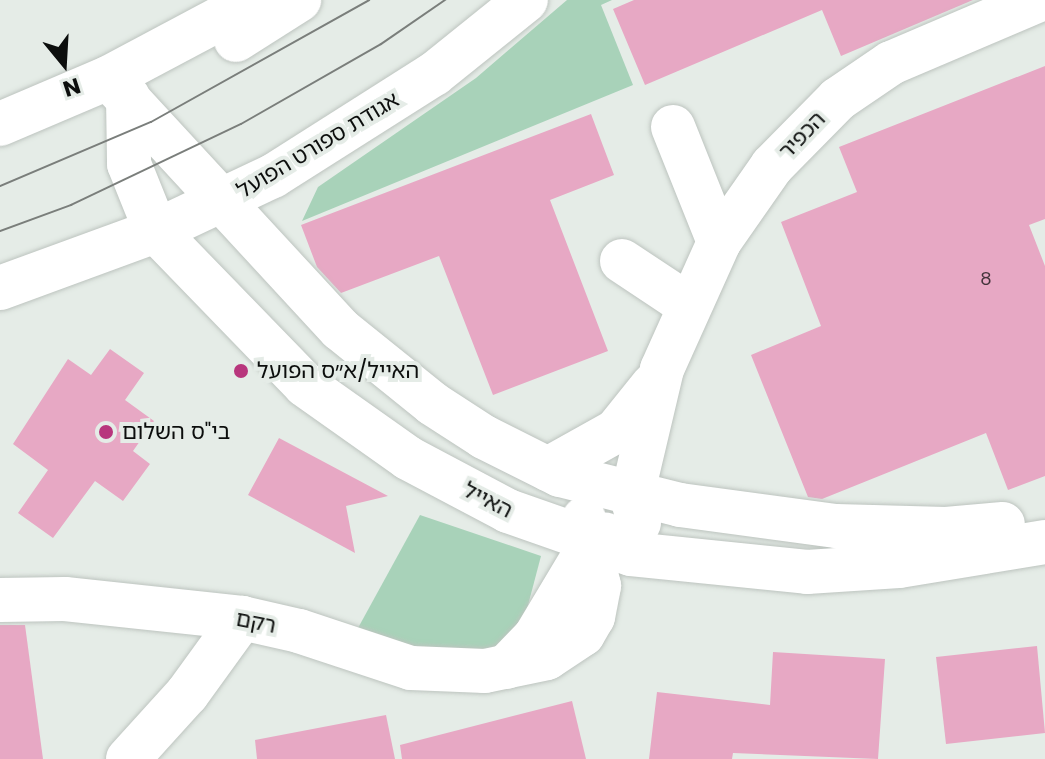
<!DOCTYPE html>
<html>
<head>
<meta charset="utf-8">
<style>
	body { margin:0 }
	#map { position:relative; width:1045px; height:759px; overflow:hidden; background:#e5ece7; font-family:Poppins,"Noto Sans Hebrew",sans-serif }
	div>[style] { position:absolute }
	.green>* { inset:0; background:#a8d2b9 }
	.building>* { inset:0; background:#e7a8c4 }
	.roads { filter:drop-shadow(0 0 2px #bdc4bf) drop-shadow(0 0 2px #bdc4bf) }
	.minor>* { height:44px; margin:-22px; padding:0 22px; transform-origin:22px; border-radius:22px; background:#fff }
	.tram>* { height:2px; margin:-1px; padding:0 1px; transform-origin:1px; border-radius:1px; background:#7a7e7b }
	.dots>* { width:22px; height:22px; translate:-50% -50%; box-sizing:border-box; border:4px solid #e5ece7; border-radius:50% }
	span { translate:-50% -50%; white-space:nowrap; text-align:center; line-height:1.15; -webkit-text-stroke:8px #e5ece7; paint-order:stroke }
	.number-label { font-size:18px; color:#43343b }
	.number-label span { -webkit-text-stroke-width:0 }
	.street-label { font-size:22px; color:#0c0e0d }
	.poi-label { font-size:22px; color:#0c0e0d }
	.left { translate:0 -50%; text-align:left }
	.north { position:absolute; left:24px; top:24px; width:80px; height:80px; -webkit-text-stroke:6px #e5ece7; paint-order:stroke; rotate:162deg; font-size:22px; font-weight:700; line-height:32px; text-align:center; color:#0c0e0d }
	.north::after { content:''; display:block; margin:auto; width:28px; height:36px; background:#0c0e0d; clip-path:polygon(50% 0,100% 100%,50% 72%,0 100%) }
</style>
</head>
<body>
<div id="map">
	<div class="green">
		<i style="clip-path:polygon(567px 0,612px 0,601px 5px,633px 85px,302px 221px,318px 187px,476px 78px)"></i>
		<i style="clip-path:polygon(420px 515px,541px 556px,522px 628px,505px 648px,433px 654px,358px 628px)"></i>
	</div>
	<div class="building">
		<i style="clip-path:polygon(634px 0,973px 0,841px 56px,822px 10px,645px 85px,613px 9px)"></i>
		<i style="clip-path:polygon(1045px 66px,1045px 219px,1029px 225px,1045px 266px,1045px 476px,1008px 490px,986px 433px,822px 499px,808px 497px,751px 355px,821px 326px,781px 222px,857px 192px,839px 147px)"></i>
		<i style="clip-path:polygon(591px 114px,614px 175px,550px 200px,608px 351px,493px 395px,439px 256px,341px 293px,317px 267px,301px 225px)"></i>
		<i style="clip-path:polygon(110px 349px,144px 373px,125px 400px,154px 421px,133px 451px,150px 464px,123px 501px,95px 481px,53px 538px,18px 513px,48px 470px,13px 444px,68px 359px,91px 375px)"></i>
		<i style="clip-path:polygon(279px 438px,388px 496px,346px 506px,355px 553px,248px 495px)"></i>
		<i style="clip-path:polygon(0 625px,25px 625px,43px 759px,0 759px)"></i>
		<i style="clip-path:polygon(1037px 646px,1045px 733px,946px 744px,936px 657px)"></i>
		<i style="clip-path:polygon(773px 652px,885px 659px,878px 759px,733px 753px,732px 759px,649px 759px,657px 692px,770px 705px)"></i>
		<i style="clip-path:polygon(572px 701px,586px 759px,402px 759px,400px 745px)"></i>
		<i style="clip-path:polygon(386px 715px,395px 759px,257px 759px,255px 740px)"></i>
	</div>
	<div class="roads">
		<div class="minor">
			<i style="left:236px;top:40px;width:75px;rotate:-32.4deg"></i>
			<i style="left:114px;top:84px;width:333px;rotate:47.3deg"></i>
			<i style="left:340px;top:329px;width:119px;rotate:38.9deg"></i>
			<i style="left:433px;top:404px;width:61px;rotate:32.9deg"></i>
			<i style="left:484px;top:437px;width:85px;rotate:26.6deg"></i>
			<i style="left:560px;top:475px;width:124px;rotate:14deg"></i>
			<i style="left:680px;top:505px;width:157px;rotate:7.7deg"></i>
			<i style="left:836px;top:526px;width:110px;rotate:1.6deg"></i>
			<i style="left:946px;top:529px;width:57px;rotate:-5deg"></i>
			<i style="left:128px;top:97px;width:67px;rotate:89.1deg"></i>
			<i style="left:129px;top:164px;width:72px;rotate:68.1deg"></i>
			<i style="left:156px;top:231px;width:214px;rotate:45.9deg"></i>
			<i style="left:305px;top:385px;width:126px;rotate:35.3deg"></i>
			<i style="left:408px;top:458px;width:113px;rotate:27.9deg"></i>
			<i style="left:508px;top:511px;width:130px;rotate:19.3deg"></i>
			<i style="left:631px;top:554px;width:177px;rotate:5.8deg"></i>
			<i style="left:807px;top:572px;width:92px;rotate:-3.7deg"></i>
			<i style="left:899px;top:566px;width:148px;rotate:-9.3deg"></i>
			<i style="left:0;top:124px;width:117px;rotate:-23.1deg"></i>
			<i style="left:108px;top:78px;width:166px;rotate:-28deg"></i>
			<i style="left:673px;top:127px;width:124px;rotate:68.2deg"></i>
			<i style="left:622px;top:261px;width:78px;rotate:33.5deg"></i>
			<i style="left:0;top:288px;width:166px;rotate:-20.1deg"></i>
			<i style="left:156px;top:231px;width:129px;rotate:-25.2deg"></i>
			<i style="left:273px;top:176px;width:191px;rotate:-32.4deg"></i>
			<i style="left:434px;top:74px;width:118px;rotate:-38.8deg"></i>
			<i style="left:548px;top:469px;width:78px;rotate:-29.2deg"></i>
			<i style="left:616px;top:431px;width:59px;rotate:-51.2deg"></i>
			<i style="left:639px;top:523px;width:28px;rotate:-105deg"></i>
			<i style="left:632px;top:496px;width:130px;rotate:-76.7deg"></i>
			<i style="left:662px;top:369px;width:139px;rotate:-65.8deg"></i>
			<i style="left:719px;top:242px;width:93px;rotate:-55.1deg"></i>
			<i style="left:772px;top:166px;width:94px;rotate:-45.4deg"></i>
			<i style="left:838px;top:99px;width:64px;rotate:-34.2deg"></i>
			<i style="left:891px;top:63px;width:161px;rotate:-23.1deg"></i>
			<i style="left:0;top:600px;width:65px;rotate:-0.9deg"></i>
			<i style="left:65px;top:599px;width:178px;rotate:6.1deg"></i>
			<i style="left:242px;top:618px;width:58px;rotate:12.8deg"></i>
			<i style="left:299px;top:631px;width:118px;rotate:18.3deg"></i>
			<i style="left:411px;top:668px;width:74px;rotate:2.3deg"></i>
			<i style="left:485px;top:671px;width:63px;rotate:-11.8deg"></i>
			<i style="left:547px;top:658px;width:43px;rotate:-33.7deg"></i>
			<i style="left:583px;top:634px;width:20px;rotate:-60deg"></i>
			<i style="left:593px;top:617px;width:32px;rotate:-79deg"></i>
			<i style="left:599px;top:586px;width:69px;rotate:-102.6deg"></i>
			<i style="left:506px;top:667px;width:42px;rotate:-46deg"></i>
			<i style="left:535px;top:637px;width:90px;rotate:-59.1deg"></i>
			<i style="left:581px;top:560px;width:35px;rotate:-47deg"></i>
			<i style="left:128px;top:759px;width:88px;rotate:-47.8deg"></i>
			<i style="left:187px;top:694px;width:94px;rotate:-54.1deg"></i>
		</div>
	</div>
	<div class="tram">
		<i style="left:0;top:186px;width:164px;rotate:-23deg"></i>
		<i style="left:151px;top:122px;width:250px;rotate:-29.2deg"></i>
		<i style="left:0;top:231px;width:76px;rotate:-20.1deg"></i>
		<i style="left:71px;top:205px;width:188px;rotate:-25.5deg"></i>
		<i style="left:241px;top:124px;width:161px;rotate:-29.7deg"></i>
		<i style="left:381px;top:44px;width:78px;rotate:-34.5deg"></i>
	</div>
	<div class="dots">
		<i style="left:241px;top:371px;background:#b8367d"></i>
		<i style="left:106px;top:432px;background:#b8367d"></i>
	</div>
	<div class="number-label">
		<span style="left:986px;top:279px">8</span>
	</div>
	<div class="street-label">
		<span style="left:802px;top:135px;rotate:-46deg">הכפיר</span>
		<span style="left:318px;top:145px;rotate:-31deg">אגודת ספורט הפועל</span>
		<span style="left:488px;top:500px;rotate:27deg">האייל</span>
		<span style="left:256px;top:622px;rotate:11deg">רקם</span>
	</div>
	<div class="poi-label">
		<span class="left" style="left:257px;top:371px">האייל/א״ס הפועל</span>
		<span class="left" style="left:122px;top:432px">בי"ס השלום</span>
	</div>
	<div class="north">N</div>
</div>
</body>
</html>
